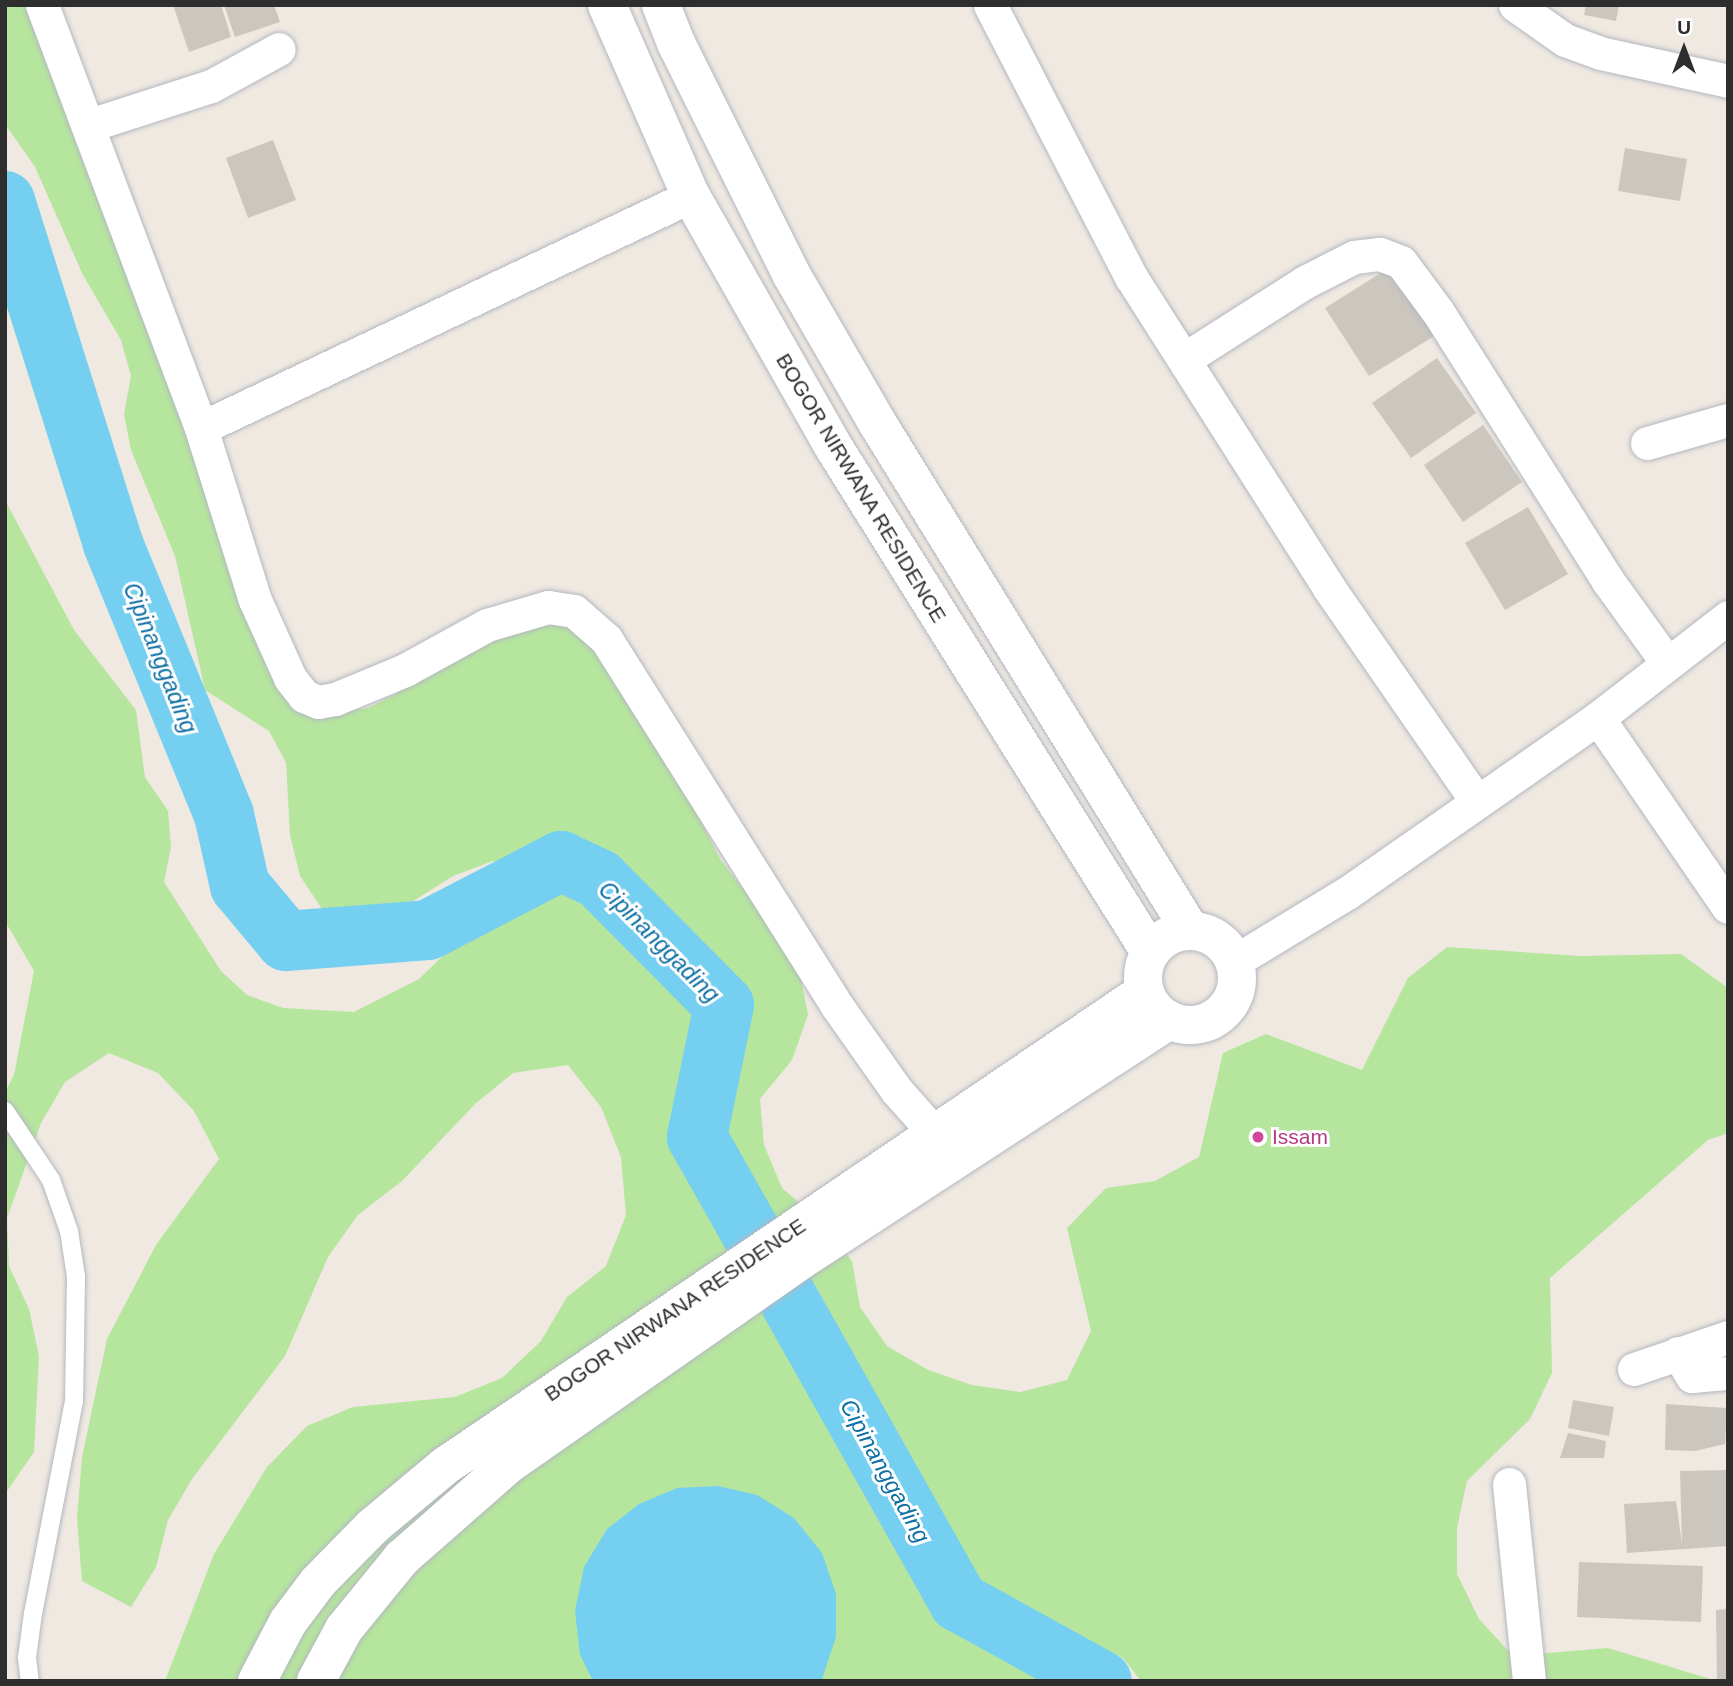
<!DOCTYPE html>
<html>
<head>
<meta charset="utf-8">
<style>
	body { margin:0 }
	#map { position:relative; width:1733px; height:1686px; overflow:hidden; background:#efe9e1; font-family:Helvetica,sans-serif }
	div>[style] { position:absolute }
	.green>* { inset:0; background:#b6e59e }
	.water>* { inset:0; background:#75cff0 }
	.river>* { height:60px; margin:-30px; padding:0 30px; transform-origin:30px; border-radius:30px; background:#75cff0 }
	.building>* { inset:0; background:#cbc7bf }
	.roads { filter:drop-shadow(0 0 2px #b4b7c1) drop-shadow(0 0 2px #b4b7c1) }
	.service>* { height:18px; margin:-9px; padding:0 9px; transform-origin:9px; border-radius:9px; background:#fff }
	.minor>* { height:33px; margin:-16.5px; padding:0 16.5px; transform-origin:16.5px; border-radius:16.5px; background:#fff }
	.tertiary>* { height:38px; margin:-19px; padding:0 19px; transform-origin:19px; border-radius:19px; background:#fff }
	.tertiary>.ring { margin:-19px; padding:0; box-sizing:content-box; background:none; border:38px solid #fff; border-radius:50% }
	.dots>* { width:19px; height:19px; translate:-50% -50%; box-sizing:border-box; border:4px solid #fff; border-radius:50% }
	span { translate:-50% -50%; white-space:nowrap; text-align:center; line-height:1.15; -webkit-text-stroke:6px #fff; paint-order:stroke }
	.street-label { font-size:21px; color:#2e2e2e }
	.hotel-label { font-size:21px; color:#b23c85 }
	.left { translate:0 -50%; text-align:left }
	.water-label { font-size:23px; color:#0d6fa3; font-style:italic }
	.frame { position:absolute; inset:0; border:7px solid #2e2e2e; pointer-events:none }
	.north { position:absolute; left:1649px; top:14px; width:70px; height:70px; -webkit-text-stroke:5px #fff; paint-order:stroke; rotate:0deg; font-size:19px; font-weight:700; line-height:28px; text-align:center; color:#2e2e2e }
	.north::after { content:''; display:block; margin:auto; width:24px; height:32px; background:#2e2e2e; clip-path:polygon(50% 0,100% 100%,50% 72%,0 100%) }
</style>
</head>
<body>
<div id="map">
	<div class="green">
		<i style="clip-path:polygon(5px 5px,46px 5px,248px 596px,337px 712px,368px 708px,390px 697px,521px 620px,565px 625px,599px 654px,667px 755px,720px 859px,797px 959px,808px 1015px,792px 1060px,760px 1099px,764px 1145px,782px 1188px,823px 1223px,852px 1261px,860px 1307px,887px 1346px,928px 1370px,972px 1385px,1020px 1392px,1067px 1380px,1091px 1331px,1067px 1228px,1106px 1188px,1155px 1181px,1199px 1157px,1223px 1053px,1266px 1034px,1362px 1070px,1408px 978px,1447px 947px,1581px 956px,1681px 954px,1728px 988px,1728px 1133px,1708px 1140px,1550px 1278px,1552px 1373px,1530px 1419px,1467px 1481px,1457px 1528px,1457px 1574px,1479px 1619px,1513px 1656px,1608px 1648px,1717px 1681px,1141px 1681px,1123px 1658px,1003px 1597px,1078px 1665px,1084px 1681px,165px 1681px,214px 1554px,267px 1467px,307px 1426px,353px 1407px,455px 1397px,502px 1378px,541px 1341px,567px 1297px,606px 1266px,626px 1215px,621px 1157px,601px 1107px,568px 1065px,513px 1073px,475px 1104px,402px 1181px,358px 1215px,328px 1257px,285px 1356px,192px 1479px,168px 1520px,156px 1567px,131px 1607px,82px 1581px,77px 1518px,82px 1457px,107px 1339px,156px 1245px,219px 1159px,194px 1111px,158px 1073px,109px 1053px,65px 1082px,41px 1123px,7px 1218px,9px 1266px,29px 1309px,39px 1356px,34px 1452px,5px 1494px,5px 1092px,14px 1075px,34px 971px,5px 921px,5px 500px,74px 630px,136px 710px,145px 777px,168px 811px,171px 847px,164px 882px,221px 971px,247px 995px,283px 1008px,354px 1012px,419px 979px,447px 952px,505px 911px,538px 903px,532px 868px,493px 861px,453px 876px,393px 914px,357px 923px,322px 909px,300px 876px,290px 835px,286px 763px,269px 731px,205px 690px,175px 556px,131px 450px,124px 414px,131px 376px,121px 340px,83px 275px,35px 167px,5px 124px)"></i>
	</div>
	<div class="water">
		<i style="clip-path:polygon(718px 1486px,757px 1495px,794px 1518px,822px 1553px,836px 1594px,836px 1637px,822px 1679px,593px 1681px,580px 1655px,575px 1611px,584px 1567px,607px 1529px,639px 1504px,677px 1488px)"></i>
	</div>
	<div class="river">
		<i style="left:5px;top:201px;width:360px;rotate:72.5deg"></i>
		<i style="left:113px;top:544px;width:293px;rotate:67.7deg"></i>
		<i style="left:224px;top:815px;width:73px;rotate:77.3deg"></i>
		<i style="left:240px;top:886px;width:72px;rotate:50.1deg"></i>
		<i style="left:286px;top:941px;width:142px;rotate:-4.4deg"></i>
		<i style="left:428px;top:930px;width:150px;rotate:-27.4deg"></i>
		<i style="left:561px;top:861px;width:42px;rotate:25.3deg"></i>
		<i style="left:599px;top:879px;width:177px;rotate:45.2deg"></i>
		<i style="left:724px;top:1005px;width:135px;rotate:101.6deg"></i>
		<i style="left:697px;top:1137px;width:534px;rotate:60.6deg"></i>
		<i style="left:959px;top:1602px;width:163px;rotate:28.9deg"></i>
	</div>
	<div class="building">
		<i style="clip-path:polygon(173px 5px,221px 5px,231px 37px,189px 52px)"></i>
		<i style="clip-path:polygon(224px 5px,274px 5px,280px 22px,235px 37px)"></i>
		<i style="clip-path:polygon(1586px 5px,1619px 5px,1616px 21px,1584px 15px)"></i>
		<i style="clip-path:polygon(273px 140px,296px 200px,248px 218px,226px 158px)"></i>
		<i style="clip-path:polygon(1625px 148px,1687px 159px,1680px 201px,1618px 191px)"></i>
		<i style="clip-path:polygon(1392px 266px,1436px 335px,1369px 376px,1325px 308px)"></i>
		<i style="clip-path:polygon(1437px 358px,1476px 413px,1411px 458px,1372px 403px)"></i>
		<i style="clip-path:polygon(1483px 425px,1522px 482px,1463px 522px,1424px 465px)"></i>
		<i style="clip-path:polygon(1528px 507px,1568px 574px,1505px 610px,1465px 543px)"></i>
		<i style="clip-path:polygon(1573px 1400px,1614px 1407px,1609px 1436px,1568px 1428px)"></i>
		<i style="clip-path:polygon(1666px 1404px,1727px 1408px,1725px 1444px,1695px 1451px,1665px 1450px)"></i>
		<i style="clip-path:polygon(1568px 1433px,1606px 1441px,1604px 1458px,1560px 1458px)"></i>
		<i style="clip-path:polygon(1728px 1470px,1728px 1546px,1627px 1553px,1624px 1504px,1676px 1501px,1682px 1544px,1680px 1471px)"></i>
		<i style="clip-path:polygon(1579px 1562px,1703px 1566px,1701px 1622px,1577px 1617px)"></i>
		<i style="clip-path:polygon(1728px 1609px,1728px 1680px,1717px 1681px,1716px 1610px)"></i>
	</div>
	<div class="roads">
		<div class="service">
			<i style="left:5px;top:1111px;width:83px;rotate:56.3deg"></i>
			<i style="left:51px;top:1180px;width:54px;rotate:70.6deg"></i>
			<i style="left:69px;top:1231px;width:47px;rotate:81.3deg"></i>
			<i style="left:76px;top:1277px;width:124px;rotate:90.9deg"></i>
			<i style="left:74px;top:1401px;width:216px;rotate:100.9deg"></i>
			<i style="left:33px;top:1613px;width:45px;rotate:97.6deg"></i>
			<i style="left:27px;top:1658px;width:23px;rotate:83deg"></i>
		</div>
		<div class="minor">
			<i style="left:42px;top:5px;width:452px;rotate:69.4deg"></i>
			<i style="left:201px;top:428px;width:180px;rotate:72.6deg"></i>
			<i style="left:255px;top:600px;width:85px;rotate:65.8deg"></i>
			<i style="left:290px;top:678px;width:23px;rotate:52deg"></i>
			<i style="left:304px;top:696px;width:15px;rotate:23deg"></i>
			<i style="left:318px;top:702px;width:17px;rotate:-10deg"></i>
			<i style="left:335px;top:699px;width:76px;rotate:-22.5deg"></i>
			<i style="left:405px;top:670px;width:94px;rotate:-28.8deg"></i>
			<i style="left:487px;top:625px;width:64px;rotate:-16.4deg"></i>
			<i style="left:548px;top:607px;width:26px;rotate:9deg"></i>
			<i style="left:574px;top:611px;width:43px;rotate:41.2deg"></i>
			<i style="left:606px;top:639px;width:434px;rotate:57.8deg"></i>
			<i style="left:837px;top:1006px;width:104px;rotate:54.8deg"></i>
			<i style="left:897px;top:1091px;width:59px;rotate:48.4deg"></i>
			<i style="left:990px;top:5px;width:306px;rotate:62.6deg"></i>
			<i style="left:1131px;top:277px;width:369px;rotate:57.5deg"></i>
			<i style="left:1329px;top:588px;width:260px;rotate:55.3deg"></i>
			<i style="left:1515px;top:5px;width:61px;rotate:35deg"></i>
			<i style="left:1565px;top:40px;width:37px;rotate:20deg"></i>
			<i style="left:1600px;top:53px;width:131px;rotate:12.3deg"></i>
			<i style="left:90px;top:125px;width:127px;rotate:-17.9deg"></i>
			<i style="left:211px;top:86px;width:77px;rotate:-28.6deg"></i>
			<i style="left:1186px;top:358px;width:141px;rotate:-32.6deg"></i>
			<i style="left:1305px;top:282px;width:55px;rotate:-27deg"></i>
			<i style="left:1354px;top:257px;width:26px;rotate:-7deg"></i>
			<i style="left:1380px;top:254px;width:22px;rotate:21deg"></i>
			<i style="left:1401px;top:262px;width:62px;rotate:53.5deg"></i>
			<i style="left:1438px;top:312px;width:318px;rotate:57.7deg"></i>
			<i style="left:1608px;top:581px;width:99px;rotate:54.1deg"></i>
			<i style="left:201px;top:428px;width:542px;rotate:-25.34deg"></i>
			<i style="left:1647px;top:443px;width:84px;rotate:-15.9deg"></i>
			<i style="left:1598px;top:718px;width:229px;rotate:55.5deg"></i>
			<i style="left:1235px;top:961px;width:131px;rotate:-31.3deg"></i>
			<i style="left:1347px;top:893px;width:306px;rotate:-34.9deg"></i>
			<i style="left:1598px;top:718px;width:165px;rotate:-37.8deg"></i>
			<i style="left:1678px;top:1353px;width:27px;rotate:59deg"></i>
			<i style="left:1692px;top:1376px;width:36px;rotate:-5deg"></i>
			<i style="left:1634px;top:1369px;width:99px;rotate:-18.8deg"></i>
			<i style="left:1509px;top:1484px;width:198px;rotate:84.2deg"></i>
		</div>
		<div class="tertiary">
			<i style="left:607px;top:5px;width:209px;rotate:66.3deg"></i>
			<i style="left:691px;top:196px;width:288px;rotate:60.4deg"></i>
			<i style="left:833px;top:446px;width:597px;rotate:57.93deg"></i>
			<i style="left:661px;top:5px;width:41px;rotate:68.5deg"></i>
			<i style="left:676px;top:43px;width:258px;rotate:63.5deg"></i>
			<i style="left:791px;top:274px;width:173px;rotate:59.9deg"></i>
			<i style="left:878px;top:424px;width:594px;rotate:58.34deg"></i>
			<i class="ring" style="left:1143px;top:931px;width:56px;height:56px"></i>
			<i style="left:257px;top:1681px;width:67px;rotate:-62.3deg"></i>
			<i style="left:288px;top:1622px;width:50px;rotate:-53.1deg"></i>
			<i style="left:318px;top:1582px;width:77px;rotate:-45.5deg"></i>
			<i style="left:372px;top:1527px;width:95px;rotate:-39.9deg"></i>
			<i style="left:445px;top:1466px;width:845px;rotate:-34.14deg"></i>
			<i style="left:316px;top:1681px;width:59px;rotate:-61.7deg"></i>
			<i style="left:344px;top:1629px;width:92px;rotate:-50.8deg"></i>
			<i style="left:402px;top:1558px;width:142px;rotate:-41.3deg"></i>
			<i style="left:509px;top:1464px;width:366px;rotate:-34.9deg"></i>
			<i style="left:809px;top:1255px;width:430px;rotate:-33.1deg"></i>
		</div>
	</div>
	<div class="dots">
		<i style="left:1258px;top:1137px;background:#d1479c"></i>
	</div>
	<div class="street-label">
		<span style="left:861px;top:488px;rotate:59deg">BOGOR NIRWANA RESIDENCE</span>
		<span style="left:675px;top:1310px;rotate:-34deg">BOGOR NIRWANA RESIDENCE</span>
	</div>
	<div class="hotel-label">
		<span class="left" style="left:1272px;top:1137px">Issam</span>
	</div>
	<div class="water-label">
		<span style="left:160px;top:658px;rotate:68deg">Cipinanggading</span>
		<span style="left:659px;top:942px;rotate:45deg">Cipinanggading</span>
		<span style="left:885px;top:1471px;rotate:61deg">Cipinanggading</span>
	</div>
	<div class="frame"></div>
	<div class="north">U</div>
</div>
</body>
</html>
